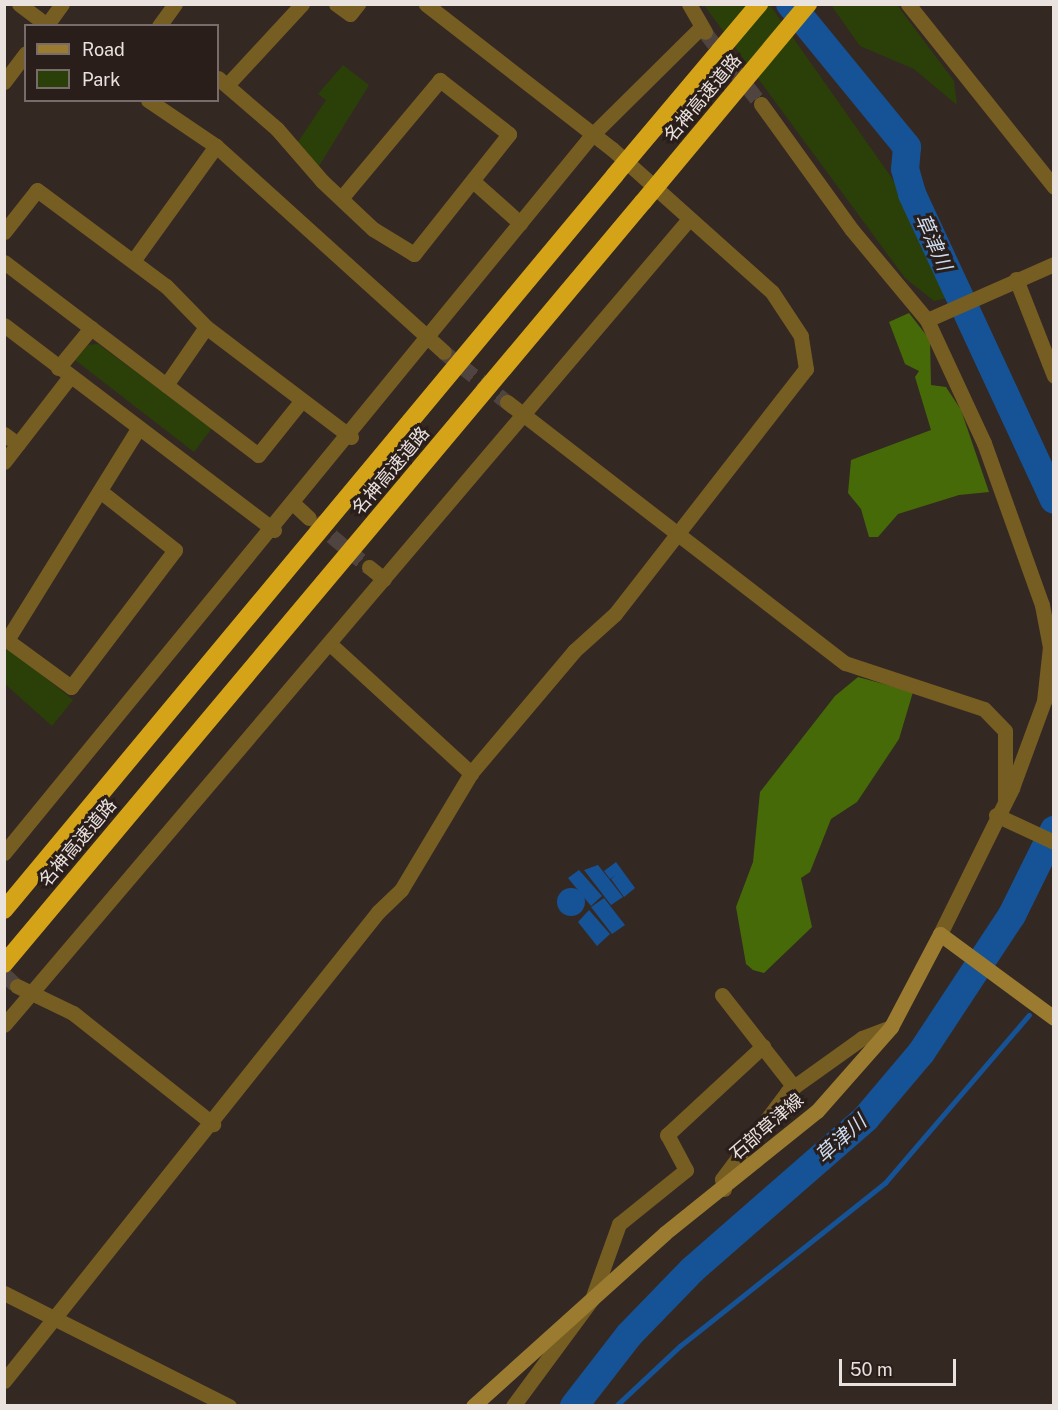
<!DOCTYPE html>
<html>
<head>
<meta charset="utf-8">
<style>
	body { margin:0 }
	#map { position:relative; width:1058px; height:1410px; overflow:hidden; background:#342823; font-family:"Public Sans","Noto Sans JP",sans-serif }
	div>[style] { position:absolute }
	.green>* { inset:0; background:#2a4008 }
	.forest>* { inset:0; background:#466a08 }
	.water>* { inset:0; background:#165396 }
	.round { border-radius:50% }
	.stream>* { height:4.5px; margin:-2.25px; padding:0 2.25px; transform-origin:2.25px; border-radius:2.25px; background:#165396 }
	.river>* { height:28px; margin:-14px; padding:0 14px; transform-origin:14px; border-radius:14px; background:#165396 }
	.minor-tunnel>* { height:15px; margin-top:-7.5px; transform-origin:0; background:repeating-linear-gradient(90deg,#4f443f 0 15px,transparent 0 23px) }
	.minor>* { height:15px; margin:-7.5px; padding:0 7.5px; transform-origin:7.5px; border-radius:7.5px; background:#765d22 }
	.tertiary>* { height:15px; margin:-7.5px; padding:0 7.5px; transform-origin:7.5px; border-radius:7.5px; background:#765d22 }
	.secondary>* { height:15px; margin:-7.5px; padding:0 7.5px; transform-origin:7.5px; border-radius:7.5px; background:#9a7b2f }
	.motorway>* { height:18px; margin:-9px; padding:0 9px; transform-origin:9px; border-radius:9px; background:#d5a318 }
	.motorway-bridge>* { height:18px; margin:-9px; padding:0 9px; transform-origin:9px; border-radius:9px; background:#d5a318 }
	span { translate:-50% -50%; white-space:nowrap; text-align:center; line-height:1.15; -webkit-text-stroke:6px #2a1e1a; paint-order:stroke }
	.street-label { font-size:18px; color:#eae2df }
	.water-label { font-size:20px; color:#cddcef; font-style:italic }
	.frame { position:absolute; inset:0; border:6px solid #eae2df; pointer-events:none }
	.legend { position:absolute; left:24px; top:24px; width:195px; height:78px; box-sizing:border-box; background:#2a1e1a; border:2px solid #776c69; margin:0; padding:8px 10px; list-style:none; font-size:18px; color:#eae2df }
	.legend li { display:flex; align-items:center; gap:12px; height:30px }
	.legend b { width:30px; border:2px solid #776c69 }
	.scale { position:absolute; left:839px; top:1359px; width:117px; height:27px; box-sizing:border-box; border:3px solid #eae2df; border-top:0; padding-left:8px; font-size:18px; line-height:21px; white-space:nowrap; color:#eae2df; -webkit-text-stroke:4px #2a1e1a; paint-order:stroke }
</style>
</head>
<body>
<div id="map">
	<div class="green">
		<i style="clip-path:polygon(704px 5px,770px 5px,901px 191px,951px 297px,934px 301px,905px 278px)"></i>
		<i style="clip-path:polygon(831px 5px,897px 5px,954px 81px,957px 105px,914px 69px,860px 46px)"></i>
		<i style="clip-path:polygon(343px 65px,369px 85px,319px 166px,298px 142px,326px 100px,318px 94px)"></i>
		<i style="clip-path:polygon(98px 344px,212px 428px,194px 452px,75px 360px,88px 345px)"></i>
		<i style="clip-path:polygon(5px 645px,73px 700px,52px 726px,5px 684px)"></i>
	</div>
	<div class="forest">
		<i style="clip-path:polygon(909px 313px,930px 340px,931px 385px,946px 387px,961px 410px,989px 492px,959px 495px,898px 514px,878px 537px,869px 537px,861px 509px,848px 493px,851px 460px,931px 430px,915px 377px,919px 371px,905px 364px,889px 322px)"></i>
		<i style="clip-path:polygon(858px 677px,913px 692px,899px 739px,857px 802px,831px 819px,810px 872px,801px 878px,812px 927px,764px 973px,753px 970px,746px 964px,736px 907px,753px 862px,760px 792px,835px 696px)"></i>
	</div>
	<div class="water">
		<i style="clip-path:polygon(616px 862px,635px 888px,624px 897px,611px 879px,616px 875px,610px 879px,604px 871px)"></i>
		<i style="clip-path:polygon(598px 865px,623px 897px,611px 905px,584px 870px)"></i>
		<i style="clip-path:polygon(579px 870px,602px 896px,591px 906px,568px 878px)"></i>
		<i class="round" style="left:557px;top:888px;width:28px;height:28px"></i>
		<i style="clip-path:polygon(604px 898px,625px 925px,612px 934px,591px 907px)"></i>
		<i style="clip-path:polygon(589px 910px,610px 934px,597px 946px,578px 922px)"></i>
	</div>
	<div class="stream">
		<i style="left:616px;top:1406px;width:88px;rotate:-43.2deg"></i>
		<i style="left:680px;top:1346px;width:262px;rotate:-38.5deg"></i>
		<i style="left:885px;top:1183px;width:221px;rotate:-49.4deg"></i>
	</div>
	<div class="river">
		<i style="left:790px;top:4px;width:185px;rotate:50.7deg"></i>
		<i style="left:907px;top:147px;width:22px;rotate:95deg"></i>
		<i style="left:905px;top:169px;width:26px;rotate:74deg"></i>
		<i style="left:912px;top:194px;width:337px;rotate:65.1deg"></i>
		<i style="left:574px;top:1406px;width:90px;rotate:-52.2deg"></i>
		<i style="left:629px;top:1335px;width:91px;rotate:-45.9deg"></i>
		<i style="left:692px;top:1270px;width:231px;rotate:-41.1deg"></i>
		<i style="left:866px;top:1118px;width:85px;rotate:-49.8deg"></i>
		<i style="left:921px;top:1053px;width:165px;rotate:-56.6deg"></i>
		<i style="left:1012px;top:915px;width:95px;rotate:-63.7deg"></i>
	</div>
	<div class="minor-tunnel">
		<i style="left:705px;top:32px;width:91px;rotate:52.1deg"></i>
		<i style="left:444px;top:352px;width:80px;rotate:38.4deg"></i>
		<i style="left:314px;top:521px;width:72px;rotate:39.9deg"></i>
		<i style="left:4px;top:974px;width:18px;rotate:43deg"></i>
	</div>
	<div class="minor">
		<i style="left:19px;top:4px;width:36px;rotate:37deg"></i>
		<i style="left:336px;top:4px;width:17px;rotate:36deg"></i>
		<i style="left:350px;top:14px;width:13px;rotate:-51deg"></i>
		<i style="left:689px;top:4px;width:32px;rotate:60deg"></i>
		<i style="left:908px;top:4px;width:234px;rotate:51.4deg"></i>
		<i style="left:46px;top:26px;width:27px;rotate:-54deg"></i>
		<i style="left:159px;top:26px;width:27px;rotate:-54deg"></i>
		<i style="left:218px;top:78px;width:78px;rotate:40.8deg"></i>
		<i style="left:277px;top:129px;width:69px;rotate:49.1deg"></i>
		<i style="left:322px;top:181px;width:70px;rotate:43.3deg"></i>
		<i style="left:373px;top:229px;width:48px;rotate:31.4deg"></i>
		<i style="left:414px;top:254px;width:153px;rotate:-51.6deg"></i>
		<i style="left:509px;top:134px;width:88px;rotate:-142deg"></i>
		<i style="left:440px;top:80px;width:153px;rotate:129.9deg"></i>
		<i style="left:4px;top:82px;width:36px;rotate:-53deg"></i>
		<i style="left:228px;top:84px;width:109px;rotate:-47.2deg"></i>
		<i style="left:148px;top:100px;width:82px;rotate:34.1deg"></i>
		<i style="left:216px;top:146px;width:307px;rotate:42.1deg"></i>
		<i style="left:761px;top:104px;width:155px;rotate:54.2deg"></i>
		<i style="left:852px;top:230px;width:117px;rotate:50.2deg"></i>
		<i style="left:474px;top:182px;width:62px;rotate:41.7deg"></i>
		<i style="left:4px;top:232px;width:53px;rotate:-51.8deg"></i>
		<i style="left:37px;top:190px;width:161px;rotate:36.7deg"></i>
		<i style="left:166px;top:286px;width:57px;rotate:45.7deg"></i>
		<i style="left:206px;top:327px;width:182px;rotate:37.2deg"></i>
		<i style="left:133px;top:261px;width:142px;rotate:-54.2deg"></i>
		<i style="left:4px;top:262px;width:319px;rotate:37.2deg"></i>
		<i style="left:258px;top:455px;width:70px;rotate:-51.3deg"></i>
		<i style="left:4px;top:325px;width:339px;rotate:37.2deg"></i>
		<i style="left:58px;top:368px;width:52px;rotate:-50.5deg"></i>
		<i style="left:166px;top:385px;width:70px;rotate:-55.4deg"></i>
		<i style="left:507px;top:402px;width:427px;rotate:37.7deg"></i>
		<i style="left:845px;top:663px;width:146px;rotate:18.3deg"></i>
		<i style="left:984px;top:709px;width:30px;rotate:46deg"></i>
		<i style="left:1005px;top:731px;width:70px;rotate:90deg"></i>
		<i style="left:4px;top:434px;width:17px;rotate:36deg"></i>
		<i style="left:4px;top:462px;width:106px;rotate:-52.3deg"></i>
		<i style="left:295px;top:505px;width:19px;rotate:43deg"></i>
		<i style="left:369px;top:567px;width:19px;rotate:39deg"></i>
		<i style="left:4px;top:638px;width:83px;rotate:36.2deg"></i>
		<i style="left:71px;top:687px;width:172px;rotate:-52.8deg"></i>
		<i style="left:175px;top:550px;width:95px;rotate:-141.8deg"></i>
		<i style="left:7px;top:640px;width:248px;rotate:-58.2deg"></i>
		<i style="left:329px;top:643px;width:193px;rotate:42.5deg"></i>
		<i style="left:996px;top:815px;width:64px;rotate:25deg"></i>
		<i style="left:4px;top:853px;width:927px;rotate:-50.69deg"></i>
		<i style="left:591px;top:136px;width:155px;rotate:-44.7deg"></i>
		<i style="left:17px;top:986px;width:62px;rotate:25.7deg"></i>
		<i style="left:73px;top:1013px;width:179px;rotate:38.4deg"></i>
		<i style="left:722px;top:995px;width:117px;rotate:52deg"></i>
		<i style="left:4px;top:1025px;width:1058px;rotate:-49.64deg"></i>
		<i style="left:724px;top:1189px;width:10px;rotate:-101deg"></i>
		<i style="left:722px;top:1179px;width:110px;rotate:-53.1deg"></i>
		<i style="left:788px;top:1091px;width:91px;rotate:-35.6deg"></i>
		<i style="left:862px;top:1038px;width:31px;rotate:-21deg"></i>
		<i style="left:4px;top:1293px;width:252px;rotate:26.7deg"></i>
		<i style="left:4px;top:1381px;width:600px;rotate:-51.43deg"></i>
		<i style="left:378px;top:912px;width:32px;rotate:-44deg"></i>
		<i style="left:401px;top:890px;width:136px;rotate:-59.1deg"></i>
		<i style="left:471px;top:773px;width:160px;rotate:-49.8deg"></i>
		<i style="left:574px;top:651px;width:55px;rotate:-42.1deg"></i>
		<i style="left:615px;top:614px;width:311px;rotate:-52.1deg"></i>
		<i style="left:806px;top:369px;width:33px;rotate:-99deg"></i>
		<i style="left:801px;top:336px;width:53px;rotate:-123.4deg"></i>
		<i style="left:772px;top:292px;width:215px;rotate:-138.2deg"></i>
		<i style="left:612px;top:149px;width:236px;rotate:-142.1deg"></i>
		<i style="left:513px;top:1406px;width:133px;rotate:-53.6deg"></i>
		<i style="left:592px;top:1299px;width:80px;rotate:-70.2deg"></i>
		<i style="left:619px;top:1224px;width:86px;rotate:-38.9deg"></i>
		<i style="left:686px;top:1170px;width:40px;rotate:-118deg"></i>
		<i style="left:667px;top:1135px;width:131px;rotate:-42.8deg"></i>
	</div>
	<div class="tertiary">
		<i style="left:1016px;top:279px;width:104px;rotate:68.6deg"></i>
		<i style="left:940px;top:934px;width:163px;rotate:-63.7deg"></i>
		<i style="left:1012px;top:788px;width:93px;rotate:-69.8deg"></i>
		<i style="left:1044px;top:701px;width:54px;rotate:-83.7deg"></i>
		<i style="left:1050px;top:647px;width:43px;rotate:-100.8deg"></i>
		<i style="left:1042px;top:605px;width:172px;rotate:-109.7deg"></i>
		<i style="left:984px;top:443px;width:136px;rotate:-114.9deg"></i>
		<i style="left:927px;top:320px;width:139px;rotate:-23.8deg"></i>
	</div>
	<div class="secondary">
		<i style="left:473px;top:1406px;width:258px;rotate:-42deg"></i>
		<i style="left:665px;top:1233px;width:195px;rotate:-38.8deg"></i>
		<i style="left:817px;top:1111px;width:112px;rotate:-48.6deg"></i>
		<i style="left:891px;top:1027px;width:105px;rotate:-62.2deg"></i>
		<i style="left:940px;top:934px;width:142px;rotate:36.4deg"></i>
	</div>
	<div class="motorway">
		<i style="left:4px;top:910px;width:956px;rotate:-50.26deg"></i>
		<i style="left:4px;top:964px;width:994px;rotate:-50.02deg"></i>
	</div>
	<div class="motorway-bridge">
		<i style="left:615px;top:175px;width:224px;rotate:-49.9deg"></i>
		<i style="left:643px;top:202px;width:258px;rotate:-50.2deg"></i>
	</div>
	<div class="street-label">
		<span style="left:703px;top:98px;rotate:-50deg">名神高速道路</span>
		<span style="left:391px;top:471px;rotate:-50deg">名神高速道路</span>
		<span style="left:78px;top:843px;rotate:-50deg">名神高速道路</span>
		<span style="left:767px;top:1127px;rotate:-41deg">石部草津線</span>
	</div>
	<div class="water-label">
		<span style="left:933px;top:242px;rotate:66deg">草津川</span>
		<span style="left:841px;top:1139px;rotate:-42deg">草津川</span>
	</div>
	<div class="frame"></div>
	<ul class="legend">
	<li><b style="height:8px;background:#9a7b2f"></b>Road</li>
	<li><b style="height:16px;background:#2a4008"></b>Park</li>
	</ul>
	<div class="scale">50 m</div>
</div>
</body>
</html>
